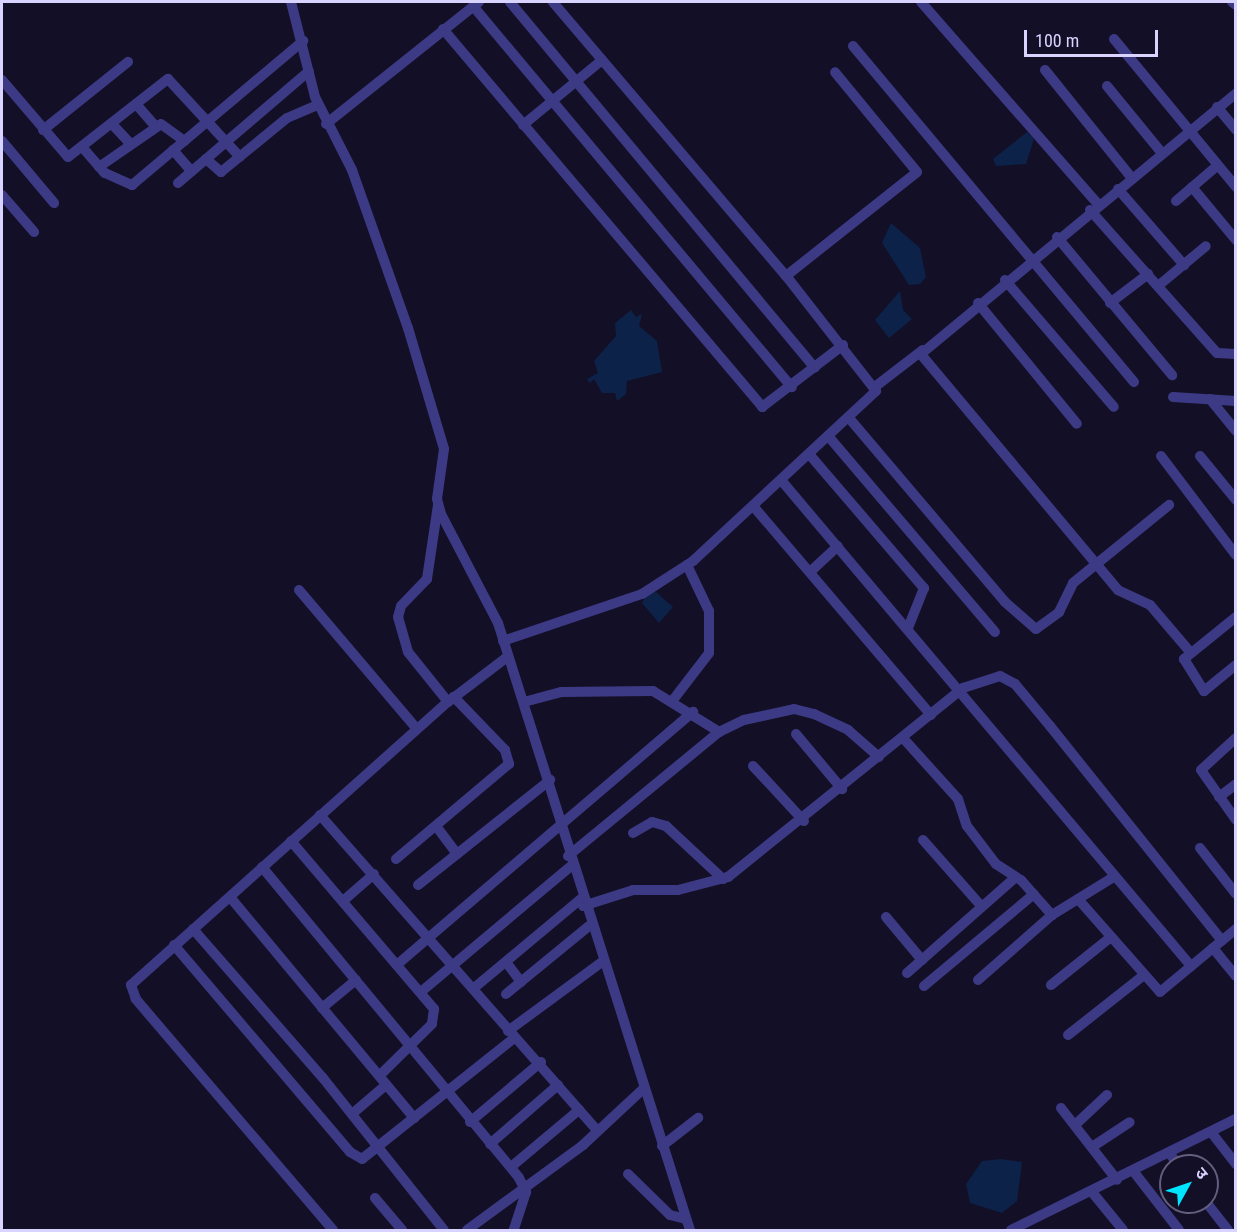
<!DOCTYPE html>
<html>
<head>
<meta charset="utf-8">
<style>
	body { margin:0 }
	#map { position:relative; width:1237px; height:1232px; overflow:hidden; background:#130f26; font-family:"Roboto Condensed","Noto Sans Devanagari",sans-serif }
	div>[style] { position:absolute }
	.water>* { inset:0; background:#0c2248 }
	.minor>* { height:10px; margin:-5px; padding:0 5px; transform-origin:5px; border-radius:5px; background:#3d3a85 }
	span { translate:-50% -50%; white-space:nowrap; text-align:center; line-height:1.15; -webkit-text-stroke:4.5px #130f26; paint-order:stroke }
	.frame { position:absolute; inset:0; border:3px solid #d9d4ff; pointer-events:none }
	.north { position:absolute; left:1159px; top:1154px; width:60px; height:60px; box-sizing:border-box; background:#130f26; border:2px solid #625e7d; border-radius:50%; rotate:50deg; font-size:16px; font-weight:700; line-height:24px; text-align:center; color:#d9d4ff }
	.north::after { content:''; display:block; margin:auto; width:21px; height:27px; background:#00e5ff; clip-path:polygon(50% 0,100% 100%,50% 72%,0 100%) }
	.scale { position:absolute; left:1024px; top:30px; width:134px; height:27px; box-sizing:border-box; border:3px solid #d9d4ff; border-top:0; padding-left:8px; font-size:18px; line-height:21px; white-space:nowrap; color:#d9d4ff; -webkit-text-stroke:4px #130f26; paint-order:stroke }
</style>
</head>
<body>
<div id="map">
	<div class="water">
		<i style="clip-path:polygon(1027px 132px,1034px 139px,1026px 164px,996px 166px,993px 159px)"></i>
		<i style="clip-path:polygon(891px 223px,920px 248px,926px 277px,920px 284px,909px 285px,882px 243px)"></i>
		<i style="clip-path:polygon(900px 291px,903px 310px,912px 319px,889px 338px,875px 320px)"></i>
		<i style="clip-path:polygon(631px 310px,636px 317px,642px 314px,639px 326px,657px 341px,662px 372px,627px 381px,626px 394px,617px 401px,615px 393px,602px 393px,594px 379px,590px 383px,587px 379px,598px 373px,594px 361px,616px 336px,615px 323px)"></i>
		<i style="clip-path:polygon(656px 592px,673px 607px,659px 623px,642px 603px,647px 594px)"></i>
		<i style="clip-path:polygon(1001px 1159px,1022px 1162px,1017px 1201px,1002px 1213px,970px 1203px,966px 1184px,982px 1161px)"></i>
	</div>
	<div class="minor">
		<i style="left:291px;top:2px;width:98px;rotate:75.8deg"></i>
		<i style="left:315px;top:97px;width:82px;rotate:63.1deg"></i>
		<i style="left:352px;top:170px;width:168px;rotate:70.5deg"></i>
		<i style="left:408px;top:328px;width:126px;rotate:73.4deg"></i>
		<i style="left:444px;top:449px;width:50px;rotate:98deg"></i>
		<i style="left:437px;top:499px;width:16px;rotate:75deg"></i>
		<i style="left:441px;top:514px;width:123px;rotate:62.4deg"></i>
		<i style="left:498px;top:623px;width:637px;rotate:72.45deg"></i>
		<i style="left:510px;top:2px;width:476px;rotate:50.2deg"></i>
		<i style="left:921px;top:2px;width:269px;rotate:48.8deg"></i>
		<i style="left:1232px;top:2px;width:5px;rotate:37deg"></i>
		<i style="left:473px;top:6px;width:497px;rotate:50.1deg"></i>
		<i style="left:443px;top:29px;width:495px;rotate:49.8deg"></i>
		<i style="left:762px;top:407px;width:102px;rotate:-37.4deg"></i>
		<i style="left:1114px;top:39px;width:192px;rotate:50.5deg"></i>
		<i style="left:853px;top:46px;width:438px;rotate:50.1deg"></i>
		<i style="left:1045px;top:70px;width:137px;rotate:51.2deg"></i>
		<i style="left:2px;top:80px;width:101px;rotate:49.4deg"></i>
		<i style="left:68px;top:157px;width:127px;rotate:-38deg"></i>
		<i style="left:168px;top:79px;width:106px;rotate:47.3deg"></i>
		<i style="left:1107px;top:86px;width:85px;rotate:50.7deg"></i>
		<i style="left:136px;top:104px;width:30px;rotate:49deg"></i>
		<i style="left:1217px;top:107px;width:30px;rotate:50deg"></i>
		<i style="left:112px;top:124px;width:26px;rotate:47deg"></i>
		<i style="left:326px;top:124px;width:196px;rotate:-38.6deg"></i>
		<i style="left:523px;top:125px;width:102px;rotate:-39.4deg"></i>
		<i style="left:43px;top:130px;width:109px;rotate:-38.7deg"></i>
		<i style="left:2px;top:141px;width:81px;rotate:50deg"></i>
		<i style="left:83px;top:148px;width:33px;rotate:49deg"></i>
		<i style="left:105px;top:173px;width:30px;rotate:24deg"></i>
		<i style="left:132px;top:185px;width:224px;rotate:-40.1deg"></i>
		<i style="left:173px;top:150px;width:28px;rotate:49deg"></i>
		<i style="left:206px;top:159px;width:20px;rotate:41deg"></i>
		<i style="left:221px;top:172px;width:85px;rotate:-39.3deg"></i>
		<i style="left:287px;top:118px;width:34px;rotate:-23deg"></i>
		<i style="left:99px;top:167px;width:75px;rotate:-34.7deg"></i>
		<i style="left:161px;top:124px;width:29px;rotate:36deg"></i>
		<i style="left:178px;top:183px;width:172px;rotate:-40.5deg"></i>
		<i style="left:1192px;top:187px;width:69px;rotate:50.3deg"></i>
		<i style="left:1118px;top:189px;width:101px;rotate:49deg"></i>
		<i style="left:2px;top:195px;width:49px;rotate:49.1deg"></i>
		<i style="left:1176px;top:201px;width:55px;rotate:-40.6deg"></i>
		<i style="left:1090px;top:210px;width:191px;rotate:48.4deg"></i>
		<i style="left:1217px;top:353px;width:19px;rotate:3deg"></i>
		<i style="left:1057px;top:237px;width:180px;rotate:50.2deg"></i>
		<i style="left:786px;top:276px;width:167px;rotate:-38.4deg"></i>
		<i style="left:917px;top:172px;width:129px;rotate:-129.4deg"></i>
		<i style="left:1005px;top:280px;width:167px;rotate:49.4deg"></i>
		<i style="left:1158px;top:286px;width:62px;rotate:-39.8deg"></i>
		<i style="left:978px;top:303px;width:156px;rotate:50.7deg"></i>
		<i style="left:1110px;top:303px;width:48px;rotate:-37.3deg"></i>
		<i style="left:876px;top:386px;width:59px;rotate:-37.5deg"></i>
		<i style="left:1173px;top:397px;width:63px;rotate:3.6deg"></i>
		<i style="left:1210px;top:399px;width:41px;rotate:50.9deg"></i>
		<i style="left:849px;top:418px;width:241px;rotate:49.7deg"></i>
		<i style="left:1005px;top:602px;width:41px;rotate:41.1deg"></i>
		<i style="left:1036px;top:629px;width:29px;rotate:-36deg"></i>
		<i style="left:1059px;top:612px;width:32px;rotate:-64deg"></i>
		<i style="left:1073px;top:583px;width:124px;rotate:-39.1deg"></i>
		<i style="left:829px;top:437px;width:256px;rotate:49.6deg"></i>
		<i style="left:809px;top:454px;width:177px;rotate:49.4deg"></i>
		<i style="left:924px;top:588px;width:43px;rotate:111.8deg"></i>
		<i style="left:1161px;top:456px;width:124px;rotate:52.9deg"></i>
		<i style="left:1200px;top:456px;width:57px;rotate:50.7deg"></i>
		<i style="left:781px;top:480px;width:636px;rotate:49.85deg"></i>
		<i style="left:438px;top:505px;width:75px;rotate:98.5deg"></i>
		<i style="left:427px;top:579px;width:37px;rotate:134deg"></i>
		<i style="left:401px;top:606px;width:11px;rotate:105deg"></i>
		<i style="left:398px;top:617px;width:36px;rotate:74deg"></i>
		<i style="left:408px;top:652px;width:64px;rotate:51.3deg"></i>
		<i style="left:754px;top:507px;width:273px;rotate:49.6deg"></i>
		<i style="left:810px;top:572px;width:38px;rotate:-43deg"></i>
		<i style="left:299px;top:590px;width:182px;rotate:49.7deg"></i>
		<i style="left:1236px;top:617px;width:67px;rotate:141.1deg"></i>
		<i style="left:1184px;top:659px;width:38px;rotate:58deg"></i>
		<i style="left:1204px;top:691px;width:41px;rotate:-39.1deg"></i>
		<i style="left:503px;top:641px;width:147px;rotate:-18.7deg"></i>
		<i style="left:642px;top:594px;width:61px;rotate:-32.9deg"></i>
		<i style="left:693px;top:561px;width:250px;rotate:-42.9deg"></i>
		<i style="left:876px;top:391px;width:146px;rotate:-128deg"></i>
		<i style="left:786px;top:276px;width:360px;rotate:-130.4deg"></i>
		<i style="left:1191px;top:653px;width:63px;rotate:-130.5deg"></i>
		<i style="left:1150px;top:605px;width:35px;rotate:-155deg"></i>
		<i style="left:1118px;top:590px;width:307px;rotate:-129.9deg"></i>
		<i style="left:921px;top:354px;width:409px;rotate:-39.6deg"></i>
		<i style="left:673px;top:700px;width:59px;rotate:-52.5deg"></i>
		<i style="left:709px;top:653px;width:42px;rotate:-90deg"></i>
		<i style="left:709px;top:611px;width:51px;rotate:-115.6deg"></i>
		<i style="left:524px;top:702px;width:38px;rotate:-15deg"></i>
		<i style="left:561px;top:692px;width:92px;rotate:-0.6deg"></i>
		<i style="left:653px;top:691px;width:78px;rotate:31.8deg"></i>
		<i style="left:796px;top:734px;width:72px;rotate:50.1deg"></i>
		<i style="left:903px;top:738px;width:82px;rotate:48deg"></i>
		<i style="left:958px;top:799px;width:28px;rotate:72deg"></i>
		<i style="left:967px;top:826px;width:48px;rotate:52.7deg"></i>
		<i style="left:996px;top:864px;width:30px;rotate:33deg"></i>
		<i style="left:1021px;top:880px;width:47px;rotate:48.5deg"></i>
		<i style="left:1236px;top:738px;width:47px;rotate:137.6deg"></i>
		<i style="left:1201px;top:770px;width:61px;rotate:55deg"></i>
		<i style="left:753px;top:766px;width:75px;rotate:47.2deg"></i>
		<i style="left:1219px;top:797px;width:21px;rotate:-37deg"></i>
		<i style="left:320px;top:815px;width:419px;rotate:48.7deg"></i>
		<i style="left:436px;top:826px;width:35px;rotate:53deg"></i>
		<i style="left:633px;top:833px;width:22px;rotate:-30deg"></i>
		<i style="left:652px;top:822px;width:15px;rotate:16deg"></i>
		<i style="left:666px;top:826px;width:78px;rotate:42.9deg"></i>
		<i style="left:923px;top:840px;width:89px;rotate:48.6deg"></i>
		<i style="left:291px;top:841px;width:221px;rotate:49.6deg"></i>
		<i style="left:434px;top:1009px;width:15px;rotate:98deg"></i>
		<i style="left:432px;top:1024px;width:74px;rotate:135.5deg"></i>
		<i style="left:1200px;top:848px;width:58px;rotate:52deg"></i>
		<i style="left:568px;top:856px;width:195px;rotate:-39.4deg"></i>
		<i style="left:719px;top:732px;width:28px;rotate:-26deg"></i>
		<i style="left:744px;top:720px;width:51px;rotate:-12.4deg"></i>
		<i style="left:794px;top:709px;width:21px;rotate:14deg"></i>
		<i style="left:814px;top:714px;width:38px;rotate:25deg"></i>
		<i style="left:848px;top:730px;width:41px;rotate:41.1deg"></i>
		<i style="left:396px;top:859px;width:148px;rotate:-40.1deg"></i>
		<i style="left:509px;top:764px;width:15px;rotate:-106deg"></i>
		<i style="left:505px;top:750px;width:74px;rotate:-133.9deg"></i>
		<i style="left:262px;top:867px;width:403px;rotate:50.4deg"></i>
		<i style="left:519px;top:1178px;width:16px;rotate:63deg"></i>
		<i style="left:526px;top:1192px;width:40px;rotate:108deg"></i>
		<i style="left:418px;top:885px;width:169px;rotate:-38.5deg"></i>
		<i style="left:230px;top:897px;width:288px;rotate:50.2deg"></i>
		<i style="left:1078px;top:899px;width:124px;rotate:48.6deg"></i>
		<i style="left:1160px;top:992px;width:99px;rotate:-39.7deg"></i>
		<i style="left:343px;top:901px;width:41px;rotate:-41.1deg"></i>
		<i style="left:583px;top:906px;width:52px;rotate:-17.7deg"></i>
		<i style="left:633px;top:890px;width:45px"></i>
		<i style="left:678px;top:890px;width:52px;rotate:-14.6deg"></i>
		<i style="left:728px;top:877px;width:302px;rotate:-38.8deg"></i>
		<i style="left:963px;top:688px;width:39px;rotate:-18deg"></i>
		<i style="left:1000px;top:676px;width:17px;rotate:28deg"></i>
		<i style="left:1015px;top:684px;width:55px;rotate:50.2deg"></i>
		<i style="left:1050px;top:726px;width:275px;rotate:51.3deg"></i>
		<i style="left:886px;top:917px;width:56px;rotate:50.1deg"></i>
		<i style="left:193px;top:929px;width:198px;rotate:48.9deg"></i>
		<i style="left:323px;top:1078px;width:194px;rotate:51.5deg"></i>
		<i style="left:174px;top:945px;width:272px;rotate:49.6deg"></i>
		<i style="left:350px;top:1152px;width:14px;rotate:30deg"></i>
		<i style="left:362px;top:1159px;width:194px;rotate:-38.5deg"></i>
		<i style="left:1213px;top:948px;width:36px;rotate:51deg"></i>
		<i style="left:506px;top:962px;width:25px;rotate:53deg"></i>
		<i style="left:399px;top:963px;width:387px;rotate:-40.5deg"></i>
		<i style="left:907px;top:973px;width:145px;rotate:-41.4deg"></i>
		<i style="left:978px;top:980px;width:98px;rotate:-41.3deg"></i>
		<i style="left:1052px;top:915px;width:70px;rotate:-31.7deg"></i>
		<i style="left:1051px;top:985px;width:77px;rotate:-38.7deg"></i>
		<i style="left:924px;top:986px;width:143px;rotate:-39.9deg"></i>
		<i style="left:474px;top:988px;width:139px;rotate:-39.8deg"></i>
		<i style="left:422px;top:991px;width:194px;rotate:-40deg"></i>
		<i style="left:506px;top:994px;width:107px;rotate:-39.3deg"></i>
		<i style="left:322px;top:1008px;width:44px;rotate:-39.5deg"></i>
		<i style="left:508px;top:1031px;width:117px;rotate:-36.3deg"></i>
		<i style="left:1068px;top:1035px;width:97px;rotate:-38.3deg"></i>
		<i style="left:1061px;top:1108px;width:91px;rotate:52.1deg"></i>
		<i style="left:352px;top:1114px;width:45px;rotate:-40.5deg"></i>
		<i style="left:470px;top:1122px;width:93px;rotate:-40.2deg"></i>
		<i style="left:1075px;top:1125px;width:44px;rotate:-43.2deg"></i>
		<i style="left:1211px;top:1132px;width:41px;rotate:52deg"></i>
		<i style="left:490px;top:1144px;width:90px;rotate:-40.9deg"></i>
		<i style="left:662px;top:1146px;width:46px;rotate:-37.9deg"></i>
		<i style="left:1092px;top:1147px;width:45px;rotate:-33.3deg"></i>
		<i style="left:1170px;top:1154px;width:15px;rotate:53deg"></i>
		<i style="left:511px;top:1167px;width:89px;rotate:-40deg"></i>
		<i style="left:1134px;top:1172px;width:73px;rotate:52.2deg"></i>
		<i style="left:628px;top:1174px;width:59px;rotate:44.3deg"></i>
		<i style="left:670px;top:1215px;width:16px;rotate:14deg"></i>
		<i style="left:1092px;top:1192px;width:49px;rotate:50.8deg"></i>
		<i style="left:375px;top:1198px;width:42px;rotate:49.8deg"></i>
		<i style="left:1206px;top:1202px;width:36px;rotate:52deg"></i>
		<i style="left:333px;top:1230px;width:304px;rotate:-130.5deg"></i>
		<i style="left:136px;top:999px;width:15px;rotate:-110deg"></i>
		<i style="left:131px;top:985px;width:425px;rotate:-41.8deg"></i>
		<i style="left:448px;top:702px;width:74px;rotate:-37.3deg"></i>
		<i style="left:467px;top:1230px;width:144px;rotate:-36.2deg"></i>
		<i style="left:583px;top:1145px;width:82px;rotate:-43deg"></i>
		<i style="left:1011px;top:1230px;width:251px;rotate:-26.3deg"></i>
	</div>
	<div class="frame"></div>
	<div class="north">उ</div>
	<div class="scale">100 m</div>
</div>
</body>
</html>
